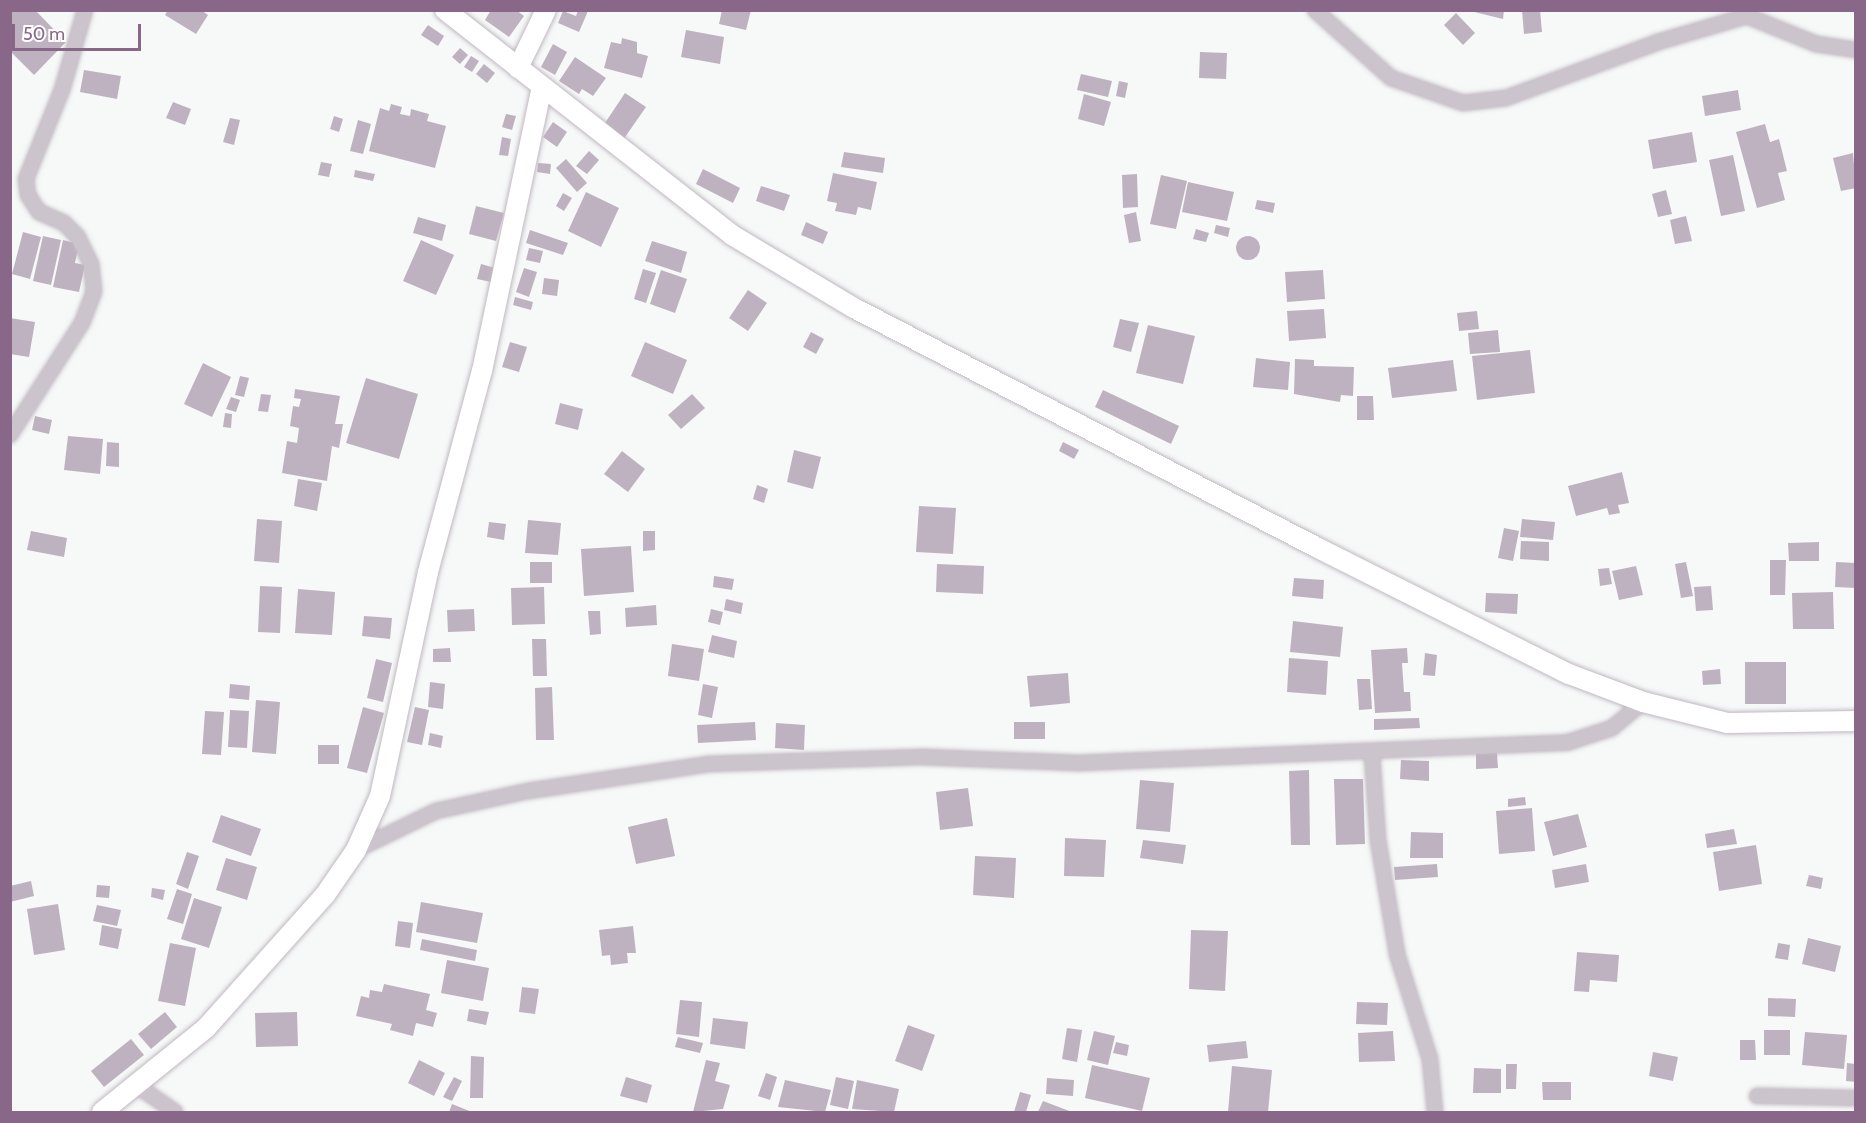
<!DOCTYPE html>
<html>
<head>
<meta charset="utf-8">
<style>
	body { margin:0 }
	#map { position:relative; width:1866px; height:1123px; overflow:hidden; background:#f6f9f8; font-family:Cabin,sans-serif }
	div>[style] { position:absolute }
	.building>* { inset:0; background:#bfb2c0 }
	.round { border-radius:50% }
	.roads { filter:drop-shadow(0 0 2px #c1b7c1) drop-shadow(0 0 2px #c1b7c1) }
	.street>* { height:14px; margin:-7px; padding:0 7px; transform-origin:7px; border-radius:7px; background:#ccc4cc }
	.secondary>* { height:20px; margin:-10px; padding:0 10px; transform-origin:10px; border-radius:10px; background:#fff }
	span { translate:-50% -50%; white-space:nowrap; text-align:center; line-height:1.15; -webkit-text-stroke:6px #fff; paint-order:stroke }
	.frame { position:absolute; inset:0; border:12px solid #886788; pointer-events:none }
	.scale { position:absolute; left:12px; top:24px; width:129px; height:27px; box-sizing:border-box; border:3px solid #886788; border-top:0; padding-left:8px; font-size:18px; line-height:21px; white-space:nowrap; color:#886788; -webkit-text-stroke:4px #fff; paint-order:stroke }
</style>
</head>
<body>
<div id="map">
	<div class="building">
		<i style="clip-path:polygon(10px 10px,35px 10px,66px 42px,34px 75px,10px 51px)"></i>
		<i style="clip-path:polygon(168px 10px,201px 10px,208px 15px,196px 34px,165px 15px)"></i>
		<i style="clip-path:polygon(491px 10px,516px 10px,524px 16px,509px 37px,485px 20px)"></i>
		<i style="clip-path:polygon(578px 10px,588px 11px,579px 32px,558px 23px,563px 11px,576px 16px)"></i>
		<i style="clip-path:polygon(722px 10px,751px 10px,746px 30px,719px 24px)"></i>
		<i style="clip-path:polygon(1466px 10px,1504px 10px,1503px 19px)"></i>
		<i style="clip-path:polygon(1522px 10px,1540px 10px,1542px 32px,1524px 34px)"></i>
		<i style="clip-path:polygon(1456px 13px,1475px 33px,1463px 45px,1444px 25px)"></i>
		<i style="clip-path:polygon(428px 25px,444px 36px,438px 46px,421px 35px)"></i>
		<i style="clip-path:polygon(686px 30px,724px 37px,720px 64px,681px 57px)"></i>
		<i style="clip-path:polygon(622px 38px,637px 42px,637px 53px,648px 56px,642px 78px,604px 68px,611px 42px,621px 44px)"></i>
		<i style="clip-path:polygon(553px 44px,567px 52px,555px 75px,541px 67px)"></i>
		<i style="clip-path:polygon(460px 48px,468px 55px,460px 64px,452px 57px)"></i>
		<i style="clip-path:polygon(1200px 52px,1227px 53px,1226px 79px,1199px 78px)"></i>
		<i style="clip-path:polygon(471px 56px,479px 61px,472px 72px,464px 67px)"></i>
		<i style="clip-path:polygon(575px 57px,606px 78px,593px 96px,582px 89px,579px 94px,559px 81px)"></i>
		<i style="clip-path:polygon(484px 64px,495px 73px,487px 83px,476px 74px)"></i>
		<i style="clip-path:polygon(84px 70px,121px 76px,117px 99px,80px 92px)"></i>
		<i style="clip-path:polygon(1081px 74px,1112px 81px,1108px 97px,1077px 90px)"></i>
		<i style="clip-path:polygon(1119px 81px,1128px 83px,1125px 98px,1116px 96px)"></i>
		<i style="clip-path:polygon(1738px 90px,1741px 110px,1705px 116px,1702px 96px)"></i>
		<i style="clip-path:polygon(625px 93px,646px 107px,623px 140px,603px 126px)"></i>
		<i style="clip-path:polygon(1084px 94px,1111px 102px,1104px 126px,1078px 119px)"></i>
		<i style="clip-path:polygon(173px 102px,191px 109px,185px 125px,166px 118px)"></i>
		<i style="clip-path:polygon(391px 104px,402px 107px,400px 114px,410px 116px,411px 109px,429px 114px,427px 121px,446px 126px,435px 168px,369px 151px,380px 108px,389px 111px)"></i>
		<i style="clip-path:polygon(506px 114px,516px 116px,512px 130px,502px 127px)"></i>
		<i style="clip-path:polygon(334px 116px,343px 119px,339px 132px,330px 129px)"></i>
		<i style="clip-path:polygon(230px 118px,240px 120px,234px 145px,223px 142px)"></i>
		<i style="clip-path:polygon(358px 120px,371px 124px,363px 154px,350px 151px)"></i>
		<i style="clip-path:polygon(553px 122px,567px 132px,557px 147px,543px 137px)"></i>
		<i style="clip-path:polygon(1765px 124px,1770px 142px,1779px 139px,1787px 171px,1778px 173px,1785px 200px,1757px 208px,1736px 132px)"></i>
		<i style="clip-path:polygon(1692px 132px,1697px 162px,1653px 169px,1648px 140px)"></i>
		<i style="clip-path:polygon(502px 137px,511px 139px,508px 156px,499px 155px)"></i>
		<i style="clip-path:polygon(589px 151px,599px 160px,587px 174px,576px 166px)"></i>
		<i style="clip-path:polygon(844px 152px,885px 158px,883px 173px,841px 167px)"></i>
		<i style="clip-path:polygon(1853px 153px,1856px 188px,1841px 191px,1833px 158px)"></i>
		<i style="clip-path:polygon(1733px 155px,1745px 211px,1721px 216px,1709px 160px)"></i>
		<i style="clip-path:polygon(566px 159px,587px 183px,577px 192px,556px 168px)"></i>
		<i style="clip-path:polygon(321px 162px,332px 164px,329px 177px,318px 175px)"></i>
		<i style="clip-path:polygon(538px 163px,551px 164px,550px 174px,537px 172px)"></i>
		<i style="clip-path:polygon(703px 169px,740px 188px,733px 203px,696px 184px)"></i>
		<i style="clip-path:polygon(355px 170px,375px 174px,373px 181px,354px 177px)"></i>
		<i style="clip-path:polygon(833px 173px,877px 182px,871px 210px,858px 207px,856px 215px,835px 211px,837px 203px,827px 201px)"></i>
		<i style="clip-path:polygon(1137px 174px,1138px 207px,1123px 208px,1122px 175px)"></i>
		<i style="clip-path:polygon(1161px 175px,1187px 181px,1176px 229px,1150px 224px)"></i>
		<i style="clip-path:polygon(1188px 182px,1234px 192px,1227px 221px,1182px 212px)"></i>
		<i style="clip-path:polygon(761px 186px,790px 195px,784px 211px,756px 201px)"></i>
		<i style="clip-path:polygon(1666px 190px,1672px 214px,1658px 217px,1652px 194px)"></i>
		<i style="clip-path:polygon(586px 192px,619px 208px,601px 247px,568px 231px)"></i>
		<i style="clip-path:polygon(563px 193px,572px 198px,564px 211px,556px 206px)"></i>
		<i style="clip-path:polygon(1257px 200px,1275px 203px,1273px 213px,1255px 209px)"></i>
		<i style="clip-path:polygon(476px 206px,504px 213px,496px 241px,469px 234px)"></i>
		<i style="clip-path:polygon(1136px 212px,1141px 241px,1129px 243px,1124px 215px)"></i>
		<i style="clip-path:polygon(1686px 216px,1692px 241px,1675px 244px,1670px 220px)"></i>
		<i style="clip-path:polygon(418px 217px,446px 225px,442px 241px,413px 233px)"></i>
		<i style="clip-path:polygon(806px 222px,828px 232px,823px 244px,801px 235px)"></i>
		<i style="clip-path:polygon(1216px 225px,1230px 228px,1228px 237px,1214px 233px)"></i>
		<i style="clip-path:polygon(1196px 229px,1209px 233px,1206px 242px,1193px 239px)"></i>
		<i style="clip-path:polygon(530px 230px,568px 243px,563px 255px,526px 243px)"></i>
		<i style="clip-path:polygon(23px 232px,41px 237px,30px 279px,12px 274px)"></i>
		<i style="clip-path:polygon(43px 236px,61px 240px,51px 285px,33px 281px)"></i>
		<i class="round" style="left:1236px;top:236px;width:24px;height:24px"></i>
		<i style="clip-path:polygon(63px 240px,79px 244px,75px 263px,85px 265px,79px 292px,53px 287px)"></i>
		<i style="clip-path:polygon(421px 240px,454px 255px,436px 295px,403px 281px)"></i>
		<i style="clip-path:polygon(652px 241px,687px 252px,681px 273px,645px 261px)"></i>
		<i style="clip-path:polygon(529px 248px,543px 251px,540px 263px,526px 260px)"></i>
		<i style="clip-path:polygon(481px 264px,495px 268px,491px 282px,477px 279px)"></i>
		<i style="clip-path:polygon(524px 268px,537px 272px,529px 297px,516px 292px)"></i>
		<i style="clip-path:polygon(643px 269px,656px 273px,646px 303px,634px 299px)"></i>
		<i style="clip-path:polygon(661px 270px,687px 279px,675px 313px,650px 304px)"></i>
		<i style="clip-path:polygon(1323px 270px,1325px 299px,1287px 302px,1285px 272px)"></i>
		<i style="clip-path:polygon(544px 278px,559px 280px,557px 296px,542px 294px)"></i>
		<i style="clip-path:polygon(748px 290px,767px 303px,748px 331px,729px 318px)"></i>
		<i style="clip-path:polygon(515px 297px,533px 302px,531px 310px,513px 305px)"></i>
		<i style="clip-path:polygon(1324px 309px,1326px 338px,1289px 341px,1287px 311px)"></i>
		<i style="clip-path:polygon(1477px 311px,1479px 329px,1459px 331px,1457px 313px)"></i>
		<i style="clip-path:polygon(10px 318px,35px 322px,29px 357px,10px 354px)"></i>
		<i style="clip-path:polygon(1120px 319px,1139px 323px,1131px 352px,1113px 347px)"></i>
		<i style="clip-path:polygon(1148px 325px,1195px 336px,1183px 384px,1136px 373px)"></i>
		<i style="clip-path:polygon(1498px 330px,1500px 352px,1470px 354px,1468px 333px)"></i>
		<i style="clip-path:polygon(811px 332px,824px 339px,816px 354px,803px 347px)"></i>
		<i style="clip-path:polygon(510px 342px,527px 347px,519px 372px,502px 367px)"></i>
		<i style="clip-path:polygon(645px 342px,687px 360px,673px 394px,631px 376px)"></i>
		<i style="clip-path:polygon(1530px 350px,1535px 393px,1477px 400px,1472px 356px)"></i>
		<i style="clip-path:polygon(1256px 358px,1290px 362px,1288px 390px,1253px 387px)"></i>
		<i style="clip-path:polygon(1295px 359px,1314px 360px,1314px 366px,1354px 367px,1353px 396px,1341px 395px,1340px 402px,1294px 394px)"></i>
		<i style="clip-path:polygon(1453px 360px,1457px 391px,1392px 398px,1388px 368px)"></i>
		<i style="clip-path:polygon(203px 363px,231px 377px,212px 417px,184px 404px)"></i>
		<i style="clip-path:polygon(240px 376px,249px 378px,244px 397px,235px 395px)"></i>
		<i style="clip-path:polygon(366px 378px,418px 394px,399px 459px,346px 443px)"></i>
		<i style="clip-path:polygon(295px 389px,340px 396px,335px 424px,343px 424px,339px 448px,332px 446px,327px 481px,282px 473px,287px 441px,297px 443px,299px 428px,290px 426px,293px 406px,299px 407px,301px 399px,294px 398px)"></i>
		<i style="clip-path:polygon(1103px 390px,1179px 426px,1171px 444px,1095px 407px)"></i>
		<i style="clip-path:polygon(261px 394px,271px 395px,268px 412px,258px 411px)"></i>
		<i style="clip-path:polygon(692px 394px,705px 408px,681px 429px,668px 415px)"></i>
		<i style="clip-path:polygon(1357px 396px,1373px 396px,1374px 420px,1357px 420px)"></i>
		<i style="clip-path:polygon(231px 397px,240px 400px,236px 412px,226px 409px)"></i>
		<i style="clip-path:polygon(560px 403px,583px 409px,578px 430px,555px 424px)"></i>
		<i style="clip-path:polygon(225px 413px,232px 414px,231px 428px,223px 427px)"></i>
		<i style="clip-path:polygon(35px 416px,52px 420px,49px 434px,32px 430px)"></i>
		<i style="clip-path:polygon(68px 436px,103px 439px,100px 474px,64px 470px)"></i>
		<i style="clip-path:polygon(107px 442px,119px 443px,119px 467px,106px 466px)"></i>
		<i style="clip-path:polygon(1063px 442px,1079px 450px,1074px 459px,1059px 451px)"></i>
		<i style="clip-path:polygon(794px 450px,821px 457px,813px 489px,787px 482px)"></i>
		<i style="clip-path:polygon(622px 451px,645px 469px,628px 492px,604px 474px)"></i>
		<i style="clip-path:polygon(1622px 472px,1629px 503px,1618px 505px,1620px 513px,1609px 515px,1607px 508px,1576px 516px,1568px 486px)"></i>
		<i style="clip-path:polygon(298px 479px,322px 483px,317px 511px,294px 506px)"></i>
		<i style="clip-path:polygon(757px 485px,768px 489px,764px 503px,753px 499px)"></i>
		<i style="clip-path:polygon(919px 506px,956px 508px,953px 554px,916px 552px)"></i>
		<i style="clip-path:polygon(257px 519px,282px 521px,279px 563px,254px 561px)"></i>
		<i style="clip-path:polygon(1522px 519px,1555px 522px,1553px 540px,1520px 537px)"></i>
		<i style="clip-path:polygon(528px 520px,561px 523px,558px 555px,525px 553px)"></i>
		<i style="clip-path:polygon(489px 522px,506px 524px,504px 540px,487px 537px)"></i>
		<i style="clip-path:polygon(1504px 528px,1519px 531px,1513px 561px,1498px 558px)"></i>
		<i style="clip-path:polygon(31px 531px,67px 538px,64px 557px,27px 550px)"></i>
		<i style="clip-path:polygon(643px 531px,655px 531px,655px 550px,643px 551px)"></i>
		<i style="clip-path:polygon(1521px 541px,1549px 542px,1549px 561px,1520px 559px)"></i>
		<i style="clip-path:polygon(1819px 542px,1819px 561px,1789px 561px,1788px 543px)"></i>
		<i style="clip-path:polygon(631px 546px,634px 592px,584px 596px,581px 549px)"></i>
		<i style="clip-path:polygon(1770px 560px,1786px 560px,1785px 595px,1770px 595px)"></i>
		<i style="clip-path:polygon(530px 562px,552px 562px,552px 583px,530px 583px)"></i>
		<i style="clip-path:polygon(1686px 562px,1693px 596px,1681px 598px,1675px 564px)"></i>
		<i style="clip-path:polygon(1836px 562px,1856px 563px,1856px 588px,1835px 587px)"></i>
		<i style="clip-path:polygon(937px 564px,984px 566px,983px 594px,936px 592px)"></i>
		<i style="clip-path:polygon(1636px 566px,1643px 595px,1619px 600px,1612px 571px)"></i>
		<i style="clip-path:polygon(1609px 568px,1612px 584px,1600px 586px,1598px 569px)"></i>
		<i style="clip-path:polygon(714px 576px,734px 579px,732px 590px,713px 587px)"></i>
		<i style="clip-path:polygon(1294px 578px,1324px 580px,1323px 599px,1292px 596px)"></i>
		<i style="clip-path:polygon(260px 586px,282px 587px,280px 633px,258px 632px)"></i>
		<i style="clip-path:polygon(1711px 586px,1713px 610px,1696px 611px,1694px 587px)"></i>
		<i style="clip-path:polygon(544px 587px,545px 624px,512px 625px,511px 588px)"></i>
		<i style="clip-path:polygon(298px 589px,335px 592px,332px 635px,295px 633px)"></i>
		<i style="clip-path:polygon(1833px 592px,1834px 629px,1793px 629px,1792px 593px)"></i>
		<i style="clip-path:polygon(1486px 593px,1518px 594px,1517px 614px,1485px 612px)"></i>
		<i style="clip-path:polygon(726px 599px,743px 603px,741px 614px,724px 610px)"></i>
		<i style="clip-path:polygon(656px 605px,657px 625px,626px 627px,625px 608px)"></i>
		<i style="clip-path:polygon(474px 609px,475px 631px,448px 632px,447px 610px)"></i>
		<i style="clip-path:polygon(711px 609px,723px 612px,720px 625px,708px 622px)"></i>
		<i style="clip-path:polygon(588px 611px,600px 611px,601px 634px,590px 635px)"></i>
		<i style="clip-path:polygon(364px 616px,392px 618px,390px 639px,362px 636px)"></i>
		<i style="clip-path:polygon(1293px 621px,1343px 627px,1340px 657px,1290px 652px)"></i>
		<i style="clip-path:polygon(712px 635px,737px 641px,734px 658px,708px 652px)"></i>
		<i style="clip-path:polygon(532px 639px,546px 639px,547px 676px,533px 676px)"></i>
		<i style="clip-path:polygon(672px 644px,704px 649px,699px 681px,668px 676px)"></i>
		<i style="clip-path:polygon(450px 648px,451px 662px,433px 662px,433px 649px)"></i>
		<i style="clip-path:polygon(1407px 648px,1408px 663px,1402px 663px,1404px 692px,1410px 692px,1411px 711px,1375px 713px,1371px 650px)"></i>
		<i style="clip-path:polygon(1425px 653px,1437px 655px,1435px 676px,1423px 675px)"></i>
		<i style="clip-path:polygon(1289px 658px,1328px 661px,1326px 695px,1287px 692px)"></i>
		<i style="clip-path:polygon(376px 659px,392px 663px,383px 702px,367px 698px)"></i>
		<i style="clip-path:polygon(1745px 662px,1786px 662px,1786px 704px,1745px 704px)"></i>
		<i style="clip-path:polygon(1720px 669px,1721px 684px,1703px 685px,1702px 671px)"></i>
		<i style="clip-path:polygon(1068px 673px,1070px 703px,1030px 707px,1027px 676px)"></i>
		<i style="clip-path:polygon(1357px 679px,1370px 679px,1372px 709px,1359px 710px)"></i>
		<i style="clip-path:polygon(430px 682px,445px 684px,443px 709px,428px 707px)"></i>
		<i style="clip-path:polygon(230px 684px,250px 686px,249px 700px,229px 698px)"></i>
		<i style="clip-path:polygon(703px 684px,718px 687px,712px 718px,698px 715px)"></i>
		<i style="clip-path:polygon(552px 687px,554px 740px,536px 740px,535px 688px)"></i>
		<i style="clip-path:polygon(256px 700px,280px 702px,276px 754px,252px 752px)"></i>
		<i style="clip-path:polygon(363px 707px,384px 713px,367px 773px,347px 768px)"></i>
		<i style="clip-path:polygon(415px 707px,429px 710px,422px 745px,407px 742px)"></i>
		<i style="clip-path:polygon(230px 710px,249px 711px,247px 748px,228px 747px)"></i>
		<i style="clip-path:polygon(205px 711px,224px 712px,221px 755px,202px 754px)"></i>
		<i style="clip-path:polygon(1419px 718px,1420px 728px,1374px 730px,1374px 719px)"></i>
		<i style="clip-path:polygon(755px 722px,756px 740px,698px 743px,697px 725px)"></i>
		<i style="clip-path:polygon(1014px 722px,1045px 722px,1045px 739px,1014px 739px)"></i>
		<i style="clip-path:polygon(776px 723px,805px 725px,804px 750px,775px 748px)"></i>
		<i style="clip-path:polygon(430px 733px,443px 736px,441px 748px,428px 745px)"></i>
		<i style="clip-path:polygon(318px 745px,339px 745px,339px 764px,318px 764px)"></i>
		<i style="clip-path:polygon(1497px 753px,1498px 768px,1476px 769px,1476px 754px)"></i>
		<i style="clip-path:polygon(1401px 760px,1429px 761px,1429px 781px,1400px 779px)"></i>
		<i style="clip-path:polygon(1309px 770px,1310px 845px,1291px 845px,1289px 771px)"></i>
		<i style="clip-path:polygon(1334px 779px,1363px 779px,1365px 844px,1336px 845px)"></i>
		<i style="clip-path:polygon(1140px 780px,1174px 783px,1170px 832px,1136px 829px)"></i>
		<i style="clip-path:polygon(968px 788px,973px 826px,940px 830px,936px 792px)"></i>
		<i style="clip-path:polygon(1525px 797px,1526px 805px,1508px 807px,1508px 799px)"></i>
		<i style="clip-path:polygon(1532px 808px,1535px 851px,1499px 854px,1496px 811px)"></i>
		<i style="clip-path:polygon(1578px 814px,1587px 847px,1553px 856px,1544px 822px)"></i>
		<i style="clip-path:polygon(221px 815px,261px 829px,251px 856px,212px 842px)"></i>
		<i style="clip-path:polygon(667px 818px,675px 856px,636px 864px,628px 827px)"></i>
		<i style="clip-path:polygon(1734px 829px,1737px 844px,1707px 848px,1705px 834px)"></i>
		<i style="clip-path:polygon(1411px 832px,1443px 833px,1443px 858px,1410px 858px)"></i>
		<i style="clip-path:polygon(1065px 838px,1106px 840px,1104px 877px,1064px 876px)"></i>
		<i style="clip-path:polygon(1143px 840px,1186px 845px,1183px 864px,1140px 858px)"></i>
		<i style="clip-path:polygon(1756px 845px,1762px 884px,1719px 891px,1713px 852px)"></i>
		<i style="clip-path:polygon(187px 852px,199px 856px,188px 889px,176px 884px)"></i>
		<i style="clip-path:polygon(975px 856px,1016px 858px,1014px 898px,973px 895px)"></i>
		<i style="clip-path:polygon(226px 858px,257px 867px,247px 900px,216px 890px)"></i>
		<i style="clip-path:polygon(1437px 864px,1438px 877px,1395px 880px,1394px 867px)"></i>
		<i style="clip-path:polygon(1586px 864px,1589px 882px,1555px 888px,1552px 870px)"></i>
		<i style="clip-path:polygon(1809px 875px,1823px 878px,1821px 889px,1806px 886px)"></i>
		<i style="clip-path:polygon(31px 881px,34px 896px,10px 902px,10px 886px)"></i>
		<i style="clip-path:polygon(97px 885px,110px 886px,109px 898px,96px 897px)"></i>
		<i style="clip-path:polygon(152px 888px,165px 890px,163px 900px,151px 897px)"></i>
		<i style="clip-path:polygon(177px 889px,192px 894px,183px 924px,167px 919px)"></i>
		<i style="clip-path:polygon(194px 898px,222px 907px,209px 948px,181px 939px)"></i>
		<i style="clip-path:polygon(421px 902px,483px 913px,477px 943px,416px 932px)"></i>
		<i style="clip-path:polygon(58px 904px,65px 950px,34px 955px,27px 909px)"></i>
		<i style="clip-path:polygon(97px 905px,121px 910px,117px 926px,93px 921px)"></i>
		<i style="clip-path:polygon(398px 921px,413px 923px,410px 948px,395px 946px)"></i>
		<i style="clip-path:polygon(102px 925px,122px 929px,118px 949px,99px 945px)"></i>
		<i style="clip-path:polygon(633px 926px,636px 953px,627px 953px,628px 963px,611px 965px,610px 955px,602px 956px,599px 930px)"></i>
		<i style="clip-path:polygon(1191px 930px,1228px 931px,1225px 991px,1189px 989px)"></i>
		<i style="clip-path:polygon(1808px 938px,1841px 946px,1835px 972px,1802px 964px)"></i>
		<i style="clip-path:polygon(422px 939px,477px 950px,475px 961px,420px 950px)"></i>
		<i style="clip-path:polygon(170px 943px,196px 948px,185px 1006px,158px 1001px)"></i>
		<i style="clip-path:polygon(1778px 943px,1790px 945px,1788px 960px,1775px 958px)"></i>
		<i style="clip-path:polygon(1577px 952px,1619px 955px,1617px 982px,1590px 980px,1589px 992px,1574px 991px)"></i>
		<i style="clip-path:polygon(447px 960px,489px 968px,483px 1001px,441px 993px)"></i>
		<i style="clip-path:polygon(384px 984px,430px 994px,426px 1010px,437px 1013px,433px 1027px,416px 1023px,413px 1036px,390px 1030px,392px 1024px,356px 1016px,361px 996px,369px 998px,370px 990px,382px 992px)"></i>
		<i style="clip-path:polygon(522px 987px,539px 989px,535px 1014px,519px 1012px)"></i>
		<i style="clip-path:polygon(1768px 998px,1796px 999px,1795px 1017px,1768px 1016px)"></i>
		<i style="clip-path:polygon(680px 1000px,702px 1002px,699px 1037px,676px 1034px)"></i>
		<i style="clip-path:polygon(1357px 1002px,1388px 1003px,1387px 1025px,1356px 1024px)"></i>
		<i style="clip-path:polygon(469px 1009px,489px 1012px,486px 1025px,467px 1021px)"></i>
		<i style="clip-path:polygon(165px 1012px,177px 1027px,151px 1049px,138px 1034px)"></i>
		<i style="clip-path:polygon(297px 1012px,298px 1046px,256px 1047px,255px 1013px)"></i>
		<i style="clip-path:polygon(713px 1018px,748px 1022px,745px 1049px,710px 1044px)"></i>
		<i style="clip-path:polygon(908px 1025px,935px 1035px,922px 1071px,895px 1061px)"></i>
		<i style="clip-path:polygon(1067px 1028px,1082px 1030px,1077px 1062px,1062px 1059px)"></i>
		<i style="clip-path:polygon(1764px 1030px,1790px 1030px,1790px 1055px,1764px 1055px)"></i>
		<i style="clip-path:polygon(1094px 1031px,1115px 1036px,1108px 1065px,1087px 1060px)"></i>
		<i style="clip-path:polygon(1393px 1031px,1395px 1061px,1359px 1062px,1358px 1033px)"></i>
		<i style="clip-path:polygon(1805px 1032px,1847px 1035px,1844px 1069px,1802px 1065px)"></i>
		<i style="clip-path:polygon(678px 1037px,703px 1043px,700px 1053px,675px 1047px)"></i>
		<i style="clip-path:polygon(131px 1039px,144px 1055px,104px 1087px,91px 1071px)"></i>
		<i style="clip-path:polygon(1740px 1040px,1755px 1040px,1756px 1060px,1740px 1060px)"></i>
		<i style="clip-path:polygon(1246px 1041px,1248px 1058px,1209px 1062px,1207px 1045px)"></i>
		<i style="clip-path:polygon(1116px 1042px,1129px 1045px,1127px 1056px,1113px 1053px)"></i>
		<i style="clip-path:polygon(1653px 1052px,1678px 1057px,1673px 1081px,1649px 1076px)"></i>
		<i style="clip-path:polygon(471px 1056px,484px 1057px,483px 1098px,470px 1098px)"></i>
		<i style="clip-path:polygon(419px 1060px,445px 1073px,434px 1096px,408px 1083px)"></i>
		<i style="clip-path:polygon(706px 1060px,720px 1063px,715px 1081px,730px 1085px,723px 1109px,693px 1112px)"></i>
		<i style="clip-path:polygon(1847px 1063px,1856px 1064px,1856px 1082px,1846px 1081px)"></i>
		<i style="clip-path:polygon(1506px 1064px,1517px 1064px,1516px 1089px,1506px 1089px)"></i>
		<i style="clip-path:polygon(1092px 1065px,1150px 1078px,1142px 1111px,1085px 1098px)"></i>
		<i style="clip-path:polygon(1232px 1066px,1272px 1070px,1268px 1112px,1228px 1112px)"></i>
		<i style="clip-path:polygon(1474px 1068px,1501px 1069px,1501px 1093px,1473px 1093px)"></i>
		<i style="clip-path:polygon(766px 1073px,777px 1077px,770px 1100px,758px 1096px)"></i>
		<i style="clip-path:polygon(454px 1077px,462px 1081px,452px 1101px,443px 1097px)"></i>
		<i style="clip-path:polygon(626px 1077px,652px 1085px,647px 1103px,620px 1096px)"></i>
		<i style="clip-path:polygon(836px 1077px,854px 1081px,848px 1109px,830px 1105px)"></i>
		<i style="clip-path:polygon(1047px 1078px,1074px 1080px,1073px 1096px,1046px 1094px)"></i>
		<i style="clip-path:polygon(785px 1080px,831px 1090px,825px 1112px,778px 1107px)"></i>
		<i style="clip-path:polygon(857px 1080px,899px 1089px,894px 1112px,852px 1109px)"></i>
		<i style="clip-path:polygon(1542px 1082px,1571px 1082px,1571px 1100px,1543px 1100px)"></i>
		<i style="clip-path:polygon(1020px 1092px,1031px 1095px,1026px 1112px,1014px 1112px)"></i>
		<i style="clip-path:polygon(1043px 1101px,1072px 1112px,1038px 1112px)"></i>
		<i style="clip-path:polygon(452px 1104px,472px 1112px,449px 1112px)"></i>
	</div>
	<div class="roads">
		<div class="street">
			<i style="left:1315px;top:10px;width:102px;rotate:41.8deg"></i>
			<i style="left:1391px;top:78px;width:76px;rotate:19.1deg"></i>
			<i style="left:1463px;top:103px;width:43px;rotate:-6.6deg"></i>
			<i style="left:1506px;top:98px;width:162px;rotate:-20.2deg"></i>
			<i style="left:1658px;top:42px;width:93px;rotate:-16.3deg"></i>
			<i style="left:1747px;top:16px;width:74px;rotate:22.1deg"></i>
			<i style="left:1816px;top:44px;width:40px;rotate:8.5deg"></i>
			<i style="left:10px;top:435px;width:133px;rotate:-57.3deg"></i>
			<i style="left:82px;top:323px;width:34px;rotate:-69deg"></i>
			<i style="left:94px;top:291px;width:27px;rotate:-96deg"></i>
			<i style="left:91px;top:264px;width:30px;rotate:-116deg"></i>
			<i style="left:78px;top:237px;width:20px;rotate:-135deg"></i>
			<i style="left:64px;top:223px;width:27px;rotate:-156deg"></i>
			<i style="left:39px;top:212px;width:20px;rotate:-123deg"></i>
			<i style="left:28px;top:195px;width:16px;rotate:-97deg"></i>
			<i style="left:26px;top:179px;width:96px;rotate:-68deg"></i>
			<i style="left:62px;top:90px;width:83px;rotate:-74deg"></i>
			<i style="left:1372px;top:754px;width:86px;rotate:86deg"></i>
			<i style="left:1378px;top:840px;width:116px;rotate:80.5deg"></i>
			<i style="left:1397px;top:954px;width:110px;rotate:72.6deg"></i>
			<i style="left:1430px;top:1059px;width:53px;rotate:84.6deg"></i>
			<i style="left:356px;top:850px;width:89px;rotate:-26deg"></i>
			<i style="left:436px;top:811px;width:94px;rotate:-12.3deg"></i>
			<i style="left:528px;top:791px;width:182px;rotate:-8.5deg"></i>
			<i style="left:708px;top:764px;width:215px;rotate:-1.9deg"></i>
			<i style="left:923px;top:757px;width:155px;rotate:2.2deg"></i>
			<i style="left:1078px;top:763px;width:491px;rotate:-2.4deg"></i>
			<i style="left:1569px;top:742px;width:45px;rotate:-18deg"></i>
			<i style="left:1612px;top:728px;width:40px;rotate:-40deg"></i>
			<i style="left:139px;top:1087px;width:44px;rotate:34.8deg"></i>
			<i style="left:1757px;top:1096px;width:99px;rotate:1.2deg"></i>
		</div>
		<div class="secondary">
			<i style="left:445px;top:10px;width:365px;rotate:38.1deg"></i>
			<i style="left:732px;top:235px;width:142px;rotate:30.9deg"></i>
			<i style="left:854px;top:308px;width:522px;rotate:27.35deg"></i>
			<i style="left:1318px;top:548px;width:281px;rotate:26.7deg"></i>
			<i style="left:1569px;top:674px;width:79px;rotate:20.7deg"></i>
			<i style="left:1643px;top:702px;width:87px;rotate:14deg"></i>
			<i style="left:1727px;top:723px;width:129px;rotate:-0.9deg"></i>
			<i style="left:518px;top:68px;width:64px;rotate:-64.2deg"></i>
			<i style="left:102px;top:1112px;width:134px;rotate:-38.9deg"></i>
			<i style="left:206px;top:1028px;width:178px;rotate:-48.2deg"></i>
			<i style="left:325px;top:895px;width:55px;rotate:-55.4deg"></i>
			<i style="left:356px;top:850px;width:59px;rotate:-66deg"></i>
			<i style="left:380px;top:796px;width:229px;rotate:-77.9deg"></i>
			<i style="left:428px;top:572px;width:208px;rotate:-75deg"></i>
			<i style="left:482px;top:371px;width:290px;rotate:-78.1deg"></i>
		</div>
	</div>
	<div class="frame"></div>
	<div class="scale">50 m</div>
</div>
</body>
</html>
